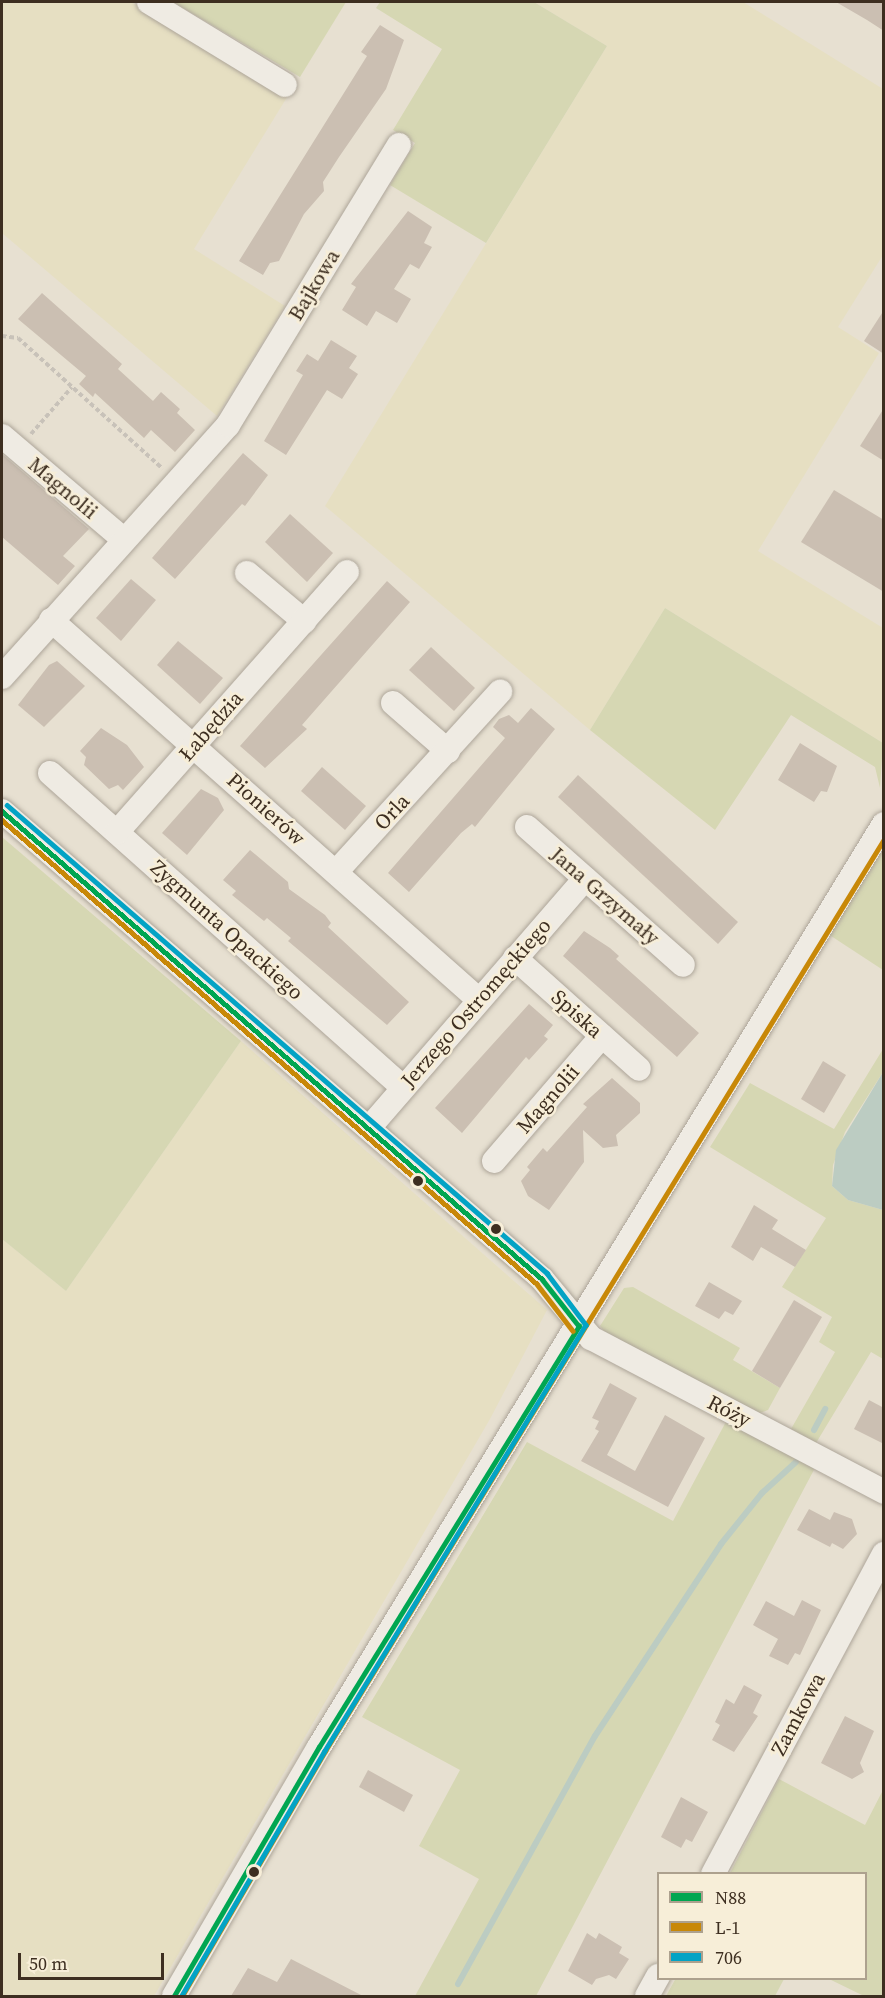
<!DOCTYPE html>
<html>
<head>
<meta charset="utf-8">
<style>
	body { margin:0 }
	#map { position:relative; width:885px; height:1998px; overflow:hidden; background:#e7e0d1; font-family:"Source Serif 4",serif }
	div>[style] { position:absolute }
	.farmland>* { inset:0; background:#e6dfc2 }
	.green>* { inset:0; background:#d6d7b3 }
	.water>* { inset:0; background:#bcccc2 }
	.stream>* { height:6px; margin:-3px; padding:0 3px; transform-origin:3px; border-radius:3px; background:#bcccc2 }
	.building>* { inset:0; background:#cbbfb2 }
	.path>* { height:4px; margin-top:-2px; transform-origin:0; background:repeating-linear-gradient(90deg,#c8c2b9 0 4.5px,transparent 0 7.5px) }
	.roads { filter:drop-shadow(0 0 2px #ada599) drop-shadow(0 0 2px #ada599) }
	.minor>* { height:24px; margin:-12px; padding:0 12px; transform-origin:12px; border-radius:12px; background:#efebe3 }
	.bus-1>* { height:4.5px; margin:-2.25px; padding:0 2.25px; transform-origin:2.25px; border-radius:2.25px; background:#00a651 }
	.bus-2>* { height:4.5px; margin:-2.25px; padding:0 2.25px; transform-origin:2.25px; border-radius:2.25px; background:#c88808 }
	.bus-3>* { height:4.5px; margin:-2.25px; padding:0 2.25px; transform-origin:2.25px; border-radius:2.25px; background:#03a3c5 }
	.dots>* { width:16px; height:16px; translate:-50% -50%; box-sizing:border-box; border:3px solid #f7eed8; border-radius:50% }
	span { translate:-50% -50%; white-space:nowrap; text-align:center; line-height:1.15; -webkit-text-stroke:5px #f7eed8; paint-order:stroke }
	.street-label { font-size:21px; color:#3d2e20 }
	.frame { position:absolute; inset:0; border:3px solid #3d2e20; pointer-events:none }
	.legend { position:absolute; left:657px; top:1872px; width:210px; height:108px; box-sizing:border-box; background:#f7eed8; border:2px solid #ada18e; margin:0; padding:8px 10px; list-style:none; font-size:18px; color:#3d2e20 }
	.legend li { display:flex; align-items:center; gap:12px; height:30px }
	.legend b { width:30px; border:2px solid #ada18e }
	.scale { position:absolute; left:18px; top:1953px; width:146px; height:27px; box-sizing:border-box; border:3px solid #3d2e20; border-top:0; padding-left:8px; font-size:18px; line-height:21px; white-space:nowrap; color:#3d2e20; -webkit-text-stroke:4px #f7eed8; paint-order:stroke }
</style>
</head>
<body>
<div id="map">
	<div class="farmland">
		<i style="clip-path:polygon(2px 2px,131px 2px,289px 94px,194px 249px,285px 306px,217px 416px,2px 233px)"></i>
		<i style="clip-path:polygon(534px 2px,743px 2px,883px 89px,883px 255px,838px 327px,879px 353px,758px 551px,883px 628px,883px 743px,665px 608px,590px 730px,325px 506px,607px 46px)"></i>
		<i style="clip-path:polygon(241px 1041px,547px 1310px,490px 1419px,154px 1996px,2px 1996px,2px 1239px,66px 1291px)"></i>
	</div>
	<div class="green">
		<i style="clip-path:polygon(173px 2px,346px 2px,300px 77px)"></i>
		<i style="clip-path:polygon(380px 2px,534px 2px,607px 46px,486px 243px,390px 185px,415px 143px,393px 130px,442px 49px,376px 8px)"></i>
		<i style="clip-path:polygon(665px 608px,883px 743px,880px 788px,875px 767px,791px 715px,715px 830px,590px 730px)"></i>
		<i style="clip-path:polygon(2px 837px,241px 1041px,66px 1291px,2px 1239px)"></i>
		<i style="clip-path:polygon(883px 843px,883px 970px,828px 934px)"></i>
		<i style="clip-path:polygon(883px 1049px,883px 1072px,845px 1132px,833px 1165px,832px 1186px,848px 1200px,883px 1210px,883px 1359px,871px 1352px,816px 1443px,791px 1429px,835px 1352px,819px 1342px,832px 1317px,782px 1287px,826px 1218px,710px 1147px,750px 1083px,834px 1129px)"></i>
		<i style="clip-path:polygon(633px 1287px,740px 1348px,733px 1360px,780px 1388px,768px 1410px,754px 1415px,604px 1331px,600px 1326px,624px 1288px)"></i>
		<i style="clip-path:polygon(728px 1418px,816px 1466px,536px 1996px,415px 1996px,479px 1879px,419px 1846px,460px 1770px,362px 1717px,527px 1442px,673px 1521px)"></i>
		<i style="clip-path:polygon(779px 1779px,865px 1825px,883px 1790px,883px 1996px,864px 1996px,829px 1979px,866px 1978px,866px 1874px,730px 1873px)"></i>
		<i style="clip-path:polygon(676px 1978px,784px 1978px,784px 1979px,775px 1996px,666px 1996px)"></i>
	</div>
	<div class="water">
		<i style="clip-path:polygon(883px 1072px,883px 1210px,848px 1200px,832px 1186px,836px 1150px)"></i>
	</div>
	<div class="stream">
		<i style="left:814px;top:1430px;width:24px;rotate:-62deg"></i>
		<i style="left:458px;top:1984px;width:283px;rotate:-61.1deg"></i>
		<i style="left:595px;top:1736px;width:230px;rotate:-56.7deg"></i>
		<i style="left:721px;top:1544px;width:65px;rotate:-51.2deg"></i>
		<i style="left:762px;top:1493px;width:46px;rotate:-42.4deg"></i>
	</div>
	<div class="building">
		<i style="clip-path:polygon(836px 2px,884px 2px,884px 31px,867px 20px)"></i>
		<i style="clip-path:polygon(380px 25px,404px 40px,386px 89px,339px 157px,323px 182px,324px 191px,304px 214px,279px 261px,270px 263px,263px 275px,239px 261px,357px 72px,367px 56px,361px 52px)"></i>
		<i style="clip-path:polygon(408px 211px,432px 227px,424px 243px,432px 247px,419px 269px,410px 264px,394px 289px,411px 299px,397px 323px,376px 311px,367px 326px,342px 310px,356px 287px,351px 284px)"></i>
		<i style="clip-path:polygon(42px 293px,122px 364px,118px 369px,153px 401px,161px 392px,180px 409px,177px 413px,195px 430px,175px 452px,151px 430px,144px 438px,95px 393px,93px 397px,79px 384px,86px 376px,18px 319px)"></i>
		<i style="clip-path:polygon(884px 310px,884px 354px,864px 341px)"></i>
		<i style="clip-path:polygon(331px 340px,357px 356px,349px 368px,358px 374px,342px 399px,327px 390px,286px 455px,264px 441px,303px 375px,296px 371px,307px 354px,318px 361px)"></i>
		<i style="clip-path:polygon(884px 408px,884px 461px,860px 446px)"></i>
		<i style="clip-path:polygon(243px 453px,268px 475px,245px 506px,242px 504px,175px 579px,152px 558px)"></i>
		<i style="clip-path:polygon(2px 454px,89px 529px,63px 556px,75px 566px,58px 585px,2px 537px)"></i>
		<i style="clip-path:polygon(834px 490px,884px 520px,884px 592px,801px 542px)"></i>
		<i style="clip-path:polygon(290px 514px,333px 553px,307px 582px,265px 542px)"></i>
		<i style="clip-path:polygon(131px 579px,156px 600px,121px 641px,96px 618px)"></i>
		<i style="clip-path:polygon(387px 581px,410px 602px,302px 725px,307px 729px,265px 768px,240px 746px)"></i>
		<i style="clip-path:polygon(178px 641px,223px 678px,200px 704px,157px 665px)"></i>
		<i style="clip-path:polygon(431px 647px,475px 688px,454px 711px,409px 670px)"></i>
		<i style="clip-path:polygon(57px 661px,85px 686px,44px 727px,18px 705px,49px 665px)"></i>
		<i style="clip-path:polygon(531px 708px,555px 729px,475px 827px,472px 824px,461px 833px,409px 892px,388px 873px,505px 738px,493px 727px,499px 719px,509px 715px,518px 723px)"></i>
		<i style="clip-path:polygon(101px 728px,127px 745px,144px 767px,123px 790px,118px 785px,109px 789px,84px 765px,86px 757px,80px 751px)"></i>
		<i style="clip-path:polygon(800px 743px,837px 766px,827px 792px,821px 791px,814px 802px,778px 780px)"></i>
		<i style="clip-path:polygon(322px 767px,366px 806px,345px 830px,301px 791px)"></i>
		<i style="clip-path:polygon(578px 775px,738px 922px,718px 944px,558px 797px)"></i>
		<i style="clip-path:polygon(201px 789px,218px 798px,224px 810px,187px 855px,162px 833px)"></i>
		<i style="clip-path:polygon(250px 850px,288px 882px,289px 889px,325px 915px,331px 923px,328px 927px,409px 1002px,387px 1025px,288px 941px,291px 938px,267px 918px,264px 921px,232px 895px,236px 891px,223px 880px)"></i>
		<i style="clip-path:polygon(584px 931px,610px 948px,619px 956px,616px 959px,699px 1033px,677px 1057px,563px 956px)"></i>
		<i style="clip-path:polygon(529px 1004px,553px 1025px,544px 1036px,548px 1039px,529px 1060px,526px 1057px,462px 1133px,435px 1108px)"></i>
		<i style="clip-path:polygon(823px 1061px,846px 1075px,824px 1113px,801px 1099px)"></i>
		<i style="clip-path:polygon(612px 1078px,640px 1103px,640px 1113px,616px 1135px,618px 1146px,603px 1148px,583px 1130px,584px 1162px,549px 1210px,528px 1196px,521px 1181px,530px 1170px,527px 1167px,543px 1148px,547px 1152px,587px 1107px,583px 1104px)"></i>
		<i style="clip-path:polygon(754px 1205px,778px 1220px,772px 1229px,806px 1250px,795px 1267px,761px 1247px,753px 1261px,731px 1247px)"></i>
		<i style="clip-path:polygon(709px 1282px,742px 1301px,733px 1315px,725px 1311px,719px 1319px,695px 1306px)"></i>
		<i style="clip-path:polygon(794px 1300px,822px 1317px,780px 1388px,752px 1371px)"></i>
		<i style="clip-path:polygon(610px 1383px,637px 1398px,607px 1455px,635px 1471px,665px 1415px,705px 1438px,668px 1507px,581px 1461px,599px 1431px,595px 1429px,599px 1421px,592px 1418px)"></i>
		<i style="clip-path:polygon(869px 1400px,884px 1408px,884px 1444px,854px 1429px)"></i>
		<i style="clip-path:polygon(809px 1509px,830px 1520px,834px 1512px,852px 1519px,857px 1534px,843px 1549px,832px 1543px,830px 1547px,797px 1530px)"></i>
		<i style="clip-path:polygon(802px 1600px,821px 1610px,800px 1655px,795px 1653px,788px 1665px,769px 1656px,778px 1639px,753px 1625px,766px 1601px,794px 1616px)"></i>
		<i style="clip-path:polygon(744px 1685px,762px 1695px,753px 1713px,758px 1716px,734px 1752px,712px 1740px,720px 1725px,715px 1722px,726px 1699px,734px 1704px)"></i>
		<i style="clip-path:polygon(845px 1716px,874px 1731px,860px 1763px,864px 1772px,852px 1779px,821px 1763px)"></i>
		<i style="clip-path:polygon(368px 1770px,413px 1795px,404px 1812px,359px 1787px)"></i>
		<i style="clip-path:polygon(681px 1797px,708px 1812px,692px 1842px,686px 1839px,681px 1848px,661px 1837px)"></i>
		<i style="clip-path:polygon(587px 1933px,596px 1939px,599px 1933px,622px 1947px,619px 1953px,629px 1959px,616px 1979px,609px 1975px,596px 1979px,592px 1985px,568px 1971px)"></i>
		<i style="clip-path:polygon(291px 1959px,363px 1996px,231px 1996px,248px 1968px,277px 1982px)"></i>
	</div>
	<div class="path">
		<i style="left:2px;top:336px;width:16px;rotate:7deg"></i>
		<i style="left:18px;top:338px;width:195px;rotate:42.1deg"></i>
		<i style="left:31px;top:434px;width:62px;rotate:-48.9deg"></i>
	</div>
	<div class="roads">
		<div class="minor">
			<i style="left:149px;top:2px;width:159px;rotate:31.4deg"></i>
			<i style="left:2px;top:436px;width:160px;rotate:40.4deg"></i>
			<i style="left:247px;top:573px;width:75px;rotate:40.1deg"></i>
			<i style="left:51px;top:620px;width:572px;rotate:41.6deg"></i>
			<i style="left:2px;top:677px;width:338px;rotate:-48.1deg"></i>
			<i style="left:228px;top:425px;width:328px;rotate:-58.6deg"></i>
			<i style="left:393px;top:703px;width:73px;rotate:41.1deg"></i>
			<i style="left:50px;top:773px;width:472px;rotate:41.7deg"></i>
			<i style="left:2px;top:811px;width:715px;rotate:40.91deg"></i>
			<i style="left:542px;top:1279px;width:77px;rotate:50.3deg"></i>
			<i style="left:591px;top:1338px;width:331px;rotate:27.7deg"></i>
			<i style="left:527px;top:827px;width:208px;rotate:41.5deg"></i>
			<i style="left:117px;top:832px;width:347px;rotate:-48.5deg"></i>
			<i style="left:336px;top:872px;width:244px;rotate:-47.7deg"></i>
			<i style="left:515px;top:958px;width:166px;rotate:41.8deg"></i>
			<i style="left:369px;top:1128px;width:330px;rotate:-49.1deg"></i>
			<i style="left:494px;top:1161px;width:165px;rotate:-49.2deg"></i>
			<i style="left:713px;top:1874px;width:363px;rotate:-61.9deg"></i>
			<i style="left:174px;top:1996px;width:288px;rotate:-59.8deg"></i>
			<i style="left:319px;top:1747px;width:1082px;rotate:-58.53deg"></i>
			<i style="left:647px;top:1996px;width:23px;rotate:-61deg"></i>
		</div>
	</div>
	<div class="bus-1">
		<i style="left:2px;top:811px;width:715px;rotate:40.91deg"></i>
		<i style="left:542px;top:1279px;width:60px;rotate:51.8deg"></i>
		<i style="left:174px;top:1996px;width:288px;rotate:-59.8deg"></i>
		<i style="left:319px;top:1747px;width:495px;rotate:-58.3deg"></i>
	</div>
	<div class="bus-2">
		<i style="left:2px;top:820px;width:708px;rotate:40.93deg"></i>
		<i style="left:537px;top:1284px;width:59px;rotate:52.5deg"></i>
		<i style="left:182px;top:1996px;width:284px;rotate:-59.7deg"></i>
		<i style="left:325px;top:1751px;width:1070px;rotate:-58.49deg"></i>
	</div>
	<div class="bus-3">
		<i style="left:7px;top:805px;width:715px;rotate:40.91deg"></i>
		<i style="left:547px;top:1273px;width:65px;rotate:53.1deg"></i>
		<i style="left:586px;top:1325px;width:500px;rotate:121.5deg"></i>
		<i style="left:325px;top:1751px;width:284px;rotate:120.3deg"></i>
	</div>
	<div class="dots">
		<i style="left:418px;top:1181px;background:#3d2e20"></i>
		<i style="left:496px;top:1229px;background:#3d2e20"></i>
		<i style="left:254px;top:1872px;background:#3d2e20"></i>
	</div>
	<div class="street-label">
		<span style="left:314px;top:285px;rotate:-59deg">Bajkowa</span>
		<span style="left:63px;top:488px;rotate:40deg">Magnolii</span>
		<span style="left:211px;top:726px;rotate:-49deg">Łabędzia</span>
		<span style="left:266px;top:809px;rotate:42deg">Pionierów</span>
		<span style="left:392px;top:812px;rotate:-47deg">Orla</span>
		<span style="left:605px;top:896px;rotate:41deg">Jana Grzymały</span>
		<span style="left:227px;top:930px;rotate:42deg">Zygmunta Opackiego</span>
		<span style="left:476px;top:1003px;rotate:-49deg">Jerzego Ostromęckiego</span>
		<span style="left:577px;top:1014px;rotate:42deg">Spiska</span>
		<span style="left:548px;top:1099px;rotate:-49deg">Magnolii</span>
		<span style="left:729px;top:1411px;rotate:27deg">Róży</span>
		<span style="left:798px;top:1714px;rotate:-62deg">Zamkowa</span>
	</div>
	<div class="frame"></div>
	<ul class="legend">
	<li><b style="height:8px;background:#00a651"></b>N88</li>
	<li><b style="height:8px;background:#c88808"></b>L-1</li>
	<li><b style="height:8px;background:#03a3c5"></b>706</li>
	</ul>
	<div class="scale">50 m</div>
</div>
</body>
</html>
